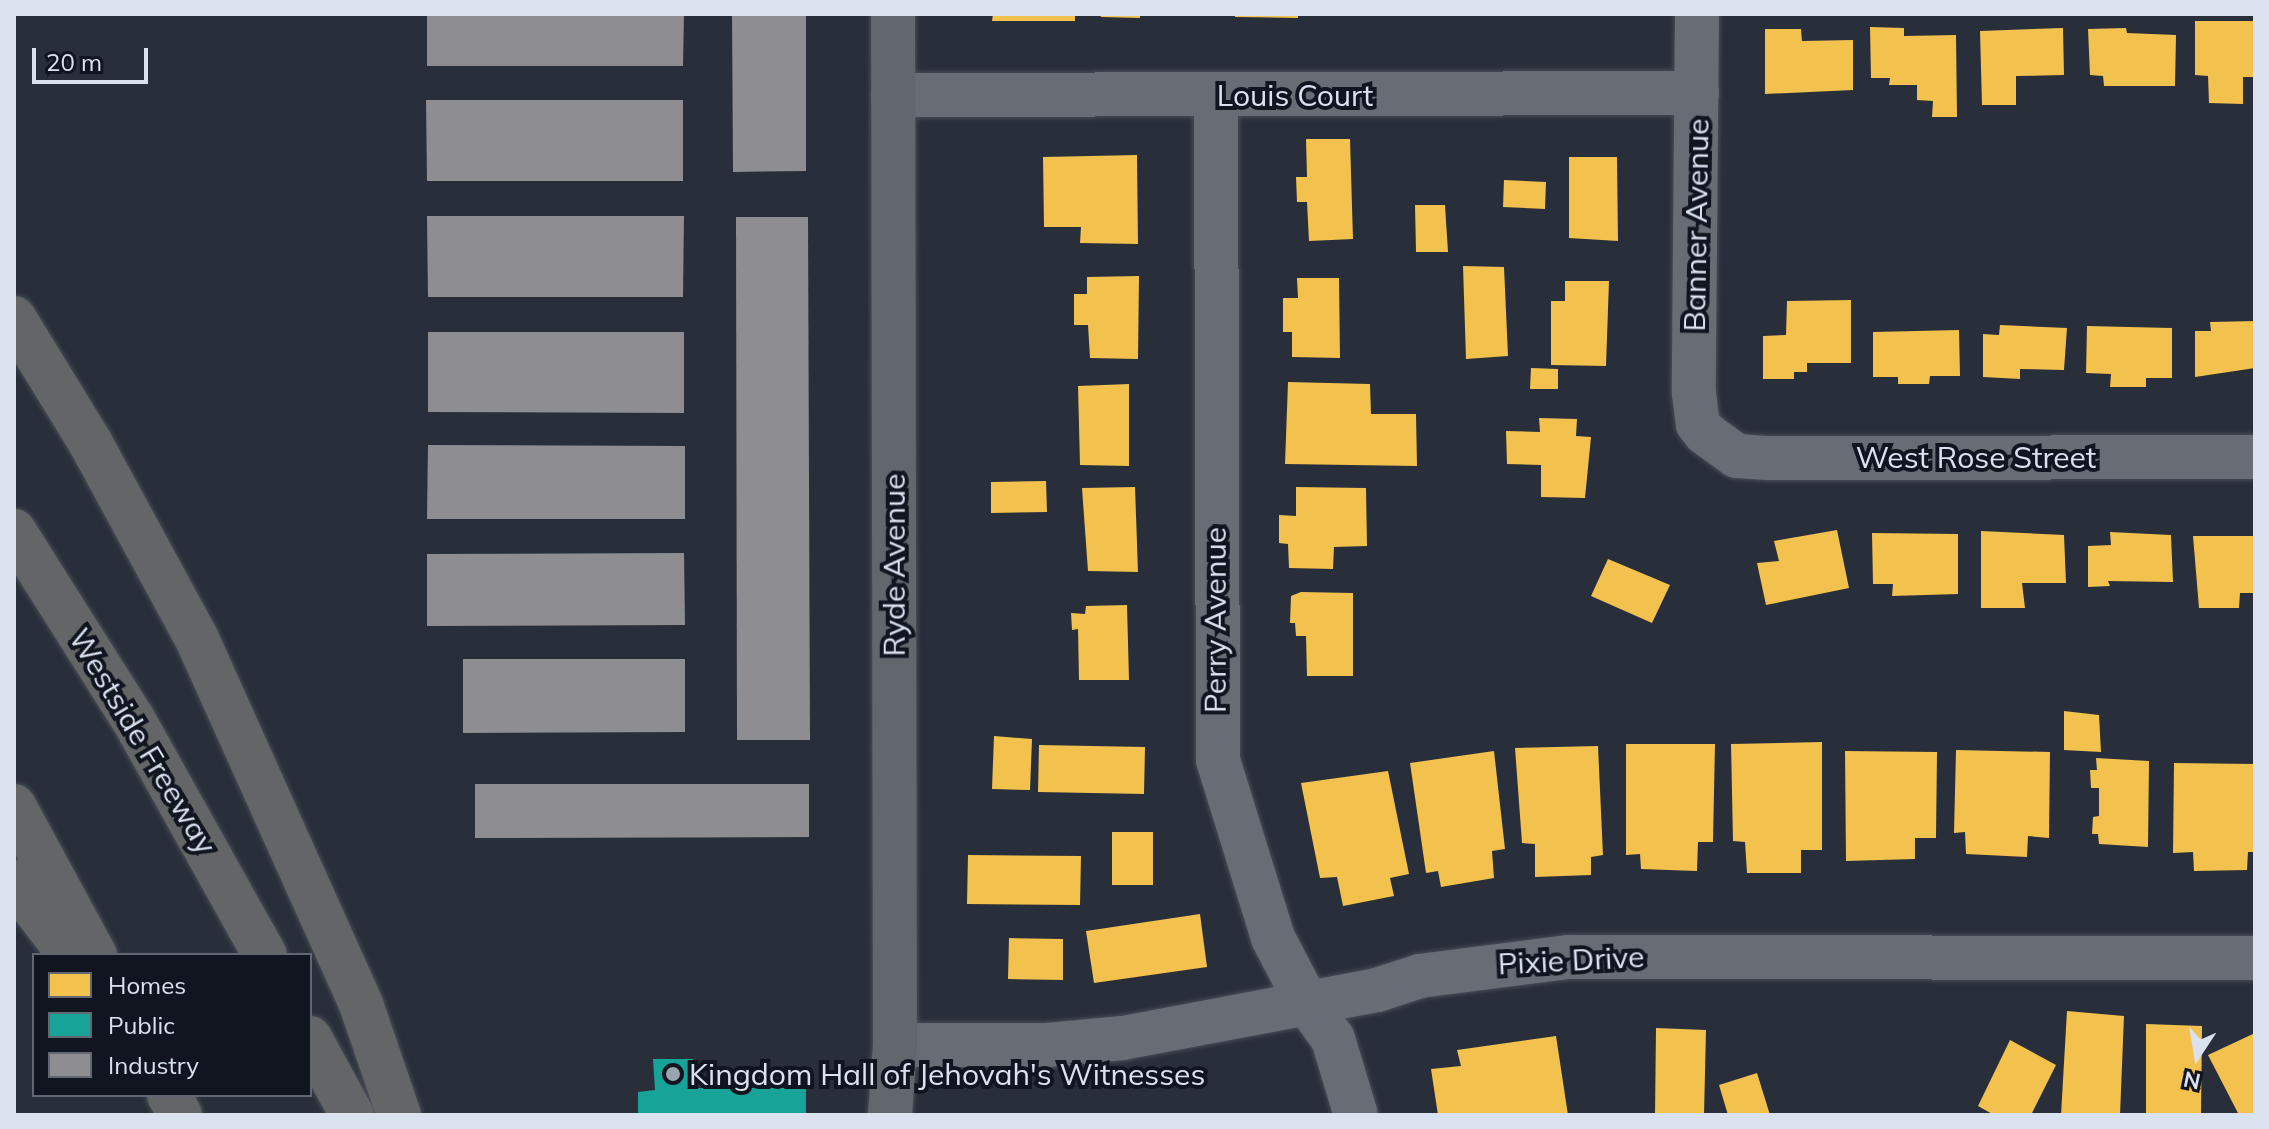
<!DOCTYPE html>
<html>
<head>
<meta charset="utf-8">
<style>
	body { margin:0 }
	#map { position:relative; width:2269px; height:1129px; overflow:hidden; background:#292f3a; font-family:Mulish,sans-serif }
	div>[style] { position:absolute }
	.homes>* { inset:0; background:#f2c14e }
	.public>* { inset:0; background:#17a398 }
	.industry>* { inset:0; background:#8d8d92 }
	.roads { filter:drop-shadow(0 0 2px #474c56) drop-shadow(0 0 2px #474c56) }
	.street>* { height:44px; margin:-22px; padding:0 22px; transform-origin:22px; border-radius:22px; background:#676c75 }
	.secondary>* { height:44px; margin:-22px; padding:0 22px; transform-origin:22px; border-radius:22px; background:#62666d }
	.highway>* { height:44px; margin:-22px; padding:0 22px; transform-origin:22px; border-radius:22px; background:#646566 }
	.dots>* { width:22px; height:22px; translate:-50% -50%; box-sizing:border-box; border:4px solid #10151f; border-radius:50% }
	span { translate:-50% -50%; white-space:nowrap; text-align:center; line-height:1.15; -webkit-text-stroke:8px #10151f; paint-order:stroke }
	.street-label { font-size:30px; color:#dae2f0 }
	.poi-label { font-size:30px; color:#dae2f0 }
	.left { translate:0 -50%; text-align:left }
	.frame { position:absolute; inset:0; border:16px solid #dae2f0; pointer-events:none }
	.legend { position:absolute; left:32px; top:953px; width:280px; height:144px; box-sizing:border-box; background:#10151f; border:2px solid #616773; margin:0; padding:10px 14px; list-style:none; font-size:24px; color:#dae2f0 }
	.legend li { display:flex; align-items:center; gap:16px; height:40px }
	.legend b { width:40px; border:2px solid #616773 }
	.north { position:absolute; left:2157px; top:1017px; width:80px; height:80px; -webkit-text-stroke:6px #10151f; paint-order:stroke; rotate:192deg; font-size:22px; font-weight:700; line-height:32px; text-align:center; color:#dae2f0 }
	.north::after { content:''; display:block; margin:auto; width:28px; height:36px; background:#dae2f0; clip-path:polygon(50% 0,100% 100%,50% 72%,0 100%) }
	.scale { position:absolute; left:32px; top:48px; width:116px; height:36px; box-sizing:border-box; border:4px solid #dae2f0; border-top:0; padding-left:10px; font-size:24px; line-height:28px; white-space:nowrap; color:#dae2f0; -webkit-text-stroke:6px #10151f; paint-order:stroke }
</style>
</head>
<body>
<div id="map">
	<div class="homes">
		<i style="clip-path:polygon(993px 14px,1075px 14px,1075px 21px,992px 21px)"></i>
		<i style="clip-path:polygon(1100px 14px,1140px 14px,1140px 18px,1101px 17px)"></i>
		<i style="clip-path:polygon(1235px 14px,1298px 14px,1298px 18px,1235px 17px)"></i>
		<i style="clip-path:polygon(2195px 21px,2255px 21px,2255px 77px,2243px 77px,2243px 104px,2209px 103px,2208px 76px,2195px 75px)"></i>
		<i style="clip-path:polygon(1870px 27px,1904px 28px,1904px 36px,1956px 35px,1957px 117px,1932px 117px,1933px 101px,1917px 100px,1917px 85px,1889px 85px,1890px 78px,1871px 78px)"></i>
		<i style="clip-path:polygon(2063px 28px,2064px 75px,2016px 76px,2016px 105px,1982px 105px,1980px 31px)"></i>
		<i style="clip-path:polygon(2126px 28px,2127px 33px,2176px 35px,2175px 86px,2104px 86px,2103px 76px,2090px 75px,2088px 29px)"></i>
		<i style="clip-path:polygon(1765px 29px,1801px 29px,1802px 41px,1853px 40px,1853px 90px,1765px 94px)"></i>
		<i style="clip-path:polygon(1306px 139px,1350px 139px,1353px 239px,1309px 241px,1307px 202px,1297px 202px,1296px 177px,1307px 177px)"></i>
		<i style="clip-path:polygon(1137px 155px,1138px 244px,1080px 243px,1081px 227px,1044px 227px,1043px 157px)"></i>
		<i style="clip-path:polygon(1569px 157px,1617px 157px,1618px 241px,1569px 238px)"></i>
		<i style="clip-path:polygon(1504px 180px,1546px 182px,1545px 209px,1503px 207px)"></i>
		<i style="clip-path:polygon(1415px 205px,1445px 205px,1448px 252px,1416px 252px)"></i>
		<i style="clip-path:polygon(1463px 266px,1504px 267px,1508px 356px,1466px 359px)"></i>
		<i style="clip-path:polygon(1139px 276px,1138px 359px,1090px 358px,1088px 325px,1074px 325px,1074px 294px,1087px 294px,1087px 277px)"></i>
		<i style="clip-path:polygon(1297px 278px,1339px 278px,1340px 358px,1292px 357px,1292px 332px,1283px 332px,1283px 298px,1298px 298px)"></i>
		<i style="clip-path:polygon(1565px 281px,1609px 281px,1606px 366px,1551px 365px,1551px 301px,1565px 301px)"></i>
		<i style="clip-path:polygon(1851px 300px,1851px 363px,1807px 363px,1807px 372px,1794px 372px,1794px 379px,1763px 379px,1763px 336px,1786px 335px,1787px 301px)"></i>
		<i style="clip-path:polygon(2255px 321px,2255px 368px,2195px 377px,2195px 331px,2211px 331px,2210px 322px)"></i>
		<i style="clip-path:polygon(2000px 325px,2067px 328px,2064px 370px,2020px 369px,2020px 379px,1983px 377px,1983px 334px,1999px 335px)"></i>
		<i style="clip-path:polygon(2087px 326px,2172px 328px,2172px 378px,2146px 378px,2146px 387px,2110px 387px,2111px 374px,2086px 373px)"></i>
		<i style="clip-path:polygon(1959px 330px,1960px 376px,1930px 376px,1929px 384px,1898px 384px,1898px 377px,1873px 377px,1873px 332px)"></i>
		<i style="clip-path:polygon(1531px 368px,1558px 369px,1558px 389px,1530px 389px)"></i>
		<i style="clip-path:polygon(1288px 382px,1370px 384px,1371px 414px,1416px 414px,1417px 466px,1285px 464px)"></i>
		<i style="clip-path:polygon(1129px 384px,1129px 466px,1080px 465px,1078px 386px)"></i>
		<i style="clip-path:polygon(1539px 418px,1577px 419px,1576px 436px,1591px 437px,1585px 498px,1541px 497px,1541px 465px,1507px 464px,1506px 431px,1540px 432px)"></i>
		<i style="clip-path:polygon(1046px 481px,1047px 512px,991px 513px,991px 482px)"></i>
		<i style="clip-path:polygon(1135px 487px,1138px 572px,1088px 571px,1082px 488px)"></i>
		<i style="clip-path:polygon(1296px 487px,1366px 488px,1367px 546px,1334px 547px,1333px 569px,1289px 568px,1288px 544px,1279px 543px,1279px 515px,1296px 516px)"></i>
		<i style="clip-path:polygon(1837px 530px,1849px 588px,1766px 605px,1757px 563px,1779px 561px,1774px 541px)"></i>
		<i style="clip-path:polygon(1981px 531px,2064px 535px,2066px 583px,2022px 583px,2025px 608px,1981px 608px)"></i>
		<i style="clip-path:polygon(2110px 532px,2171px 535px,2173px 582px,2108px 581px,2110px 586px,2088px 587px,2088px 546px,2111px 545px)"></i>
		<i style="clip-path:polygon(1872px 533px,1958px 534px,1958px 594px,1892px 596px,1893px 584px,1873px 584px)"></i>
		<i style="clip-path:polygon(2193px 536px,2255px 536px,2255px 593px,2240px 593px,2239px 608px,2199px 608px)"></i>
		<i style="clip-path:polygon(1608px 559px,1670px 585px,1652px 623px,1591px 596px)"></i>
		<i style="clip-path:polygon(1301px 592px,1353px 593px,1353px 676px,1307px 676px,1306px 636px,1296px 636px,1295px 623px,1290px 623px,1291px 596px)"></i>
		<i style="clip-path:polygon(1127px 605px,1129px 680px,1079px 680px,1078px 629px,1072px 630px,1071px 613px,1085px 614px,1086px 606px)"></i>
		<i style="clip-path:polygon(2064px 711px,2099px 715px,2101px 752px,2064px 750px)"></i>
		<i style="clip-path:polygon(994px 736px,1032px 739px,1030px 790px,992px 789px)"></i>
		<i style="clip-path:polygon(1822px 742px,1822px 850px,1801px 850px,1801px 873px,1747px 873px,1745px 842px,1733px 841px,1731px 744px)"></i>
		<i style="clip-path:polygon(1626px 744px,1715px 744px,1713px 842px,1698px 842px,1697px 871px,1641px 869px,1640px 854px,1626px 855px)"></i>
		<i style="clip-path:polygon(1039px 745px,1145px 747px,1144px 794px,1038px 792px)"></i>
		<i style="clip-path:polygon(1598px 746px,1603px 855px,1591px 857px,1591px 875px,1535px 877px,1535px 844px,1522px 843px,1515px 748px)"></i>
		<i style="clip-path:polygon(1956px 750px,2050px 752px,2049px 838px,2028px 836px,2027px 857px,1966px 854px,1965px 832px,1954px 833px)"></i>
		<i style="clip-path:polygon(1494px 751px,1505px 849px,1492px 851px,1494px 878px,1441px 887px,1438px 871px,1426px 873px,1410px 763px)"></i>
		<i style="clip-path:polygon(1845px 751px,1937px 752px,1936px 838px,1915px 838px,1915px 859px,1846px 861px)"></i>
		<i style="clip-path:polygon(2096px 758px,2149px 761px,2148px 847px,2099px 844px,2098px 834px,2092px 834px,2093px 817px,2099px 816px,2099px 788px,2091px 788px,2090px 770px,2097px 770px)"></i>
		<i style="clip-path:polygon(2174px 763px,2255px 764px,2255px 852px,2248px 852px,2247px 870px,2194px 871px,2193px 852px,2173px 853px)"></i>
		<i style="clip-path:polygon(1388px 771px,1409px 874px,1390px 878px,1394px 896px,1343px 906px,1337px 877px,1320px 878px,1301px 783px)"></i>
		<i style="clip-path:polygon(1112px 832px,1153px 832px,1153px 885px,1112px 885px)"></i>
		<i style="clip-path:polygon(968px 855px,1081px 856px,1080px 905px,967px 904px)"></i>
		<i style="clip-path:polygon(1200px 914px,1207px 967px,1094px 983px,1086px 931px)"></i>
		<i style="clip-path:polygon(1009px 938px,1063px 939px,1063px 980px,1008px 979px)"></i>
		<i style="clip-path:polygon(2067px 1011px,2124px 1016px,2120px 1115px,2061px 1115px)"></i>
		<i style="clip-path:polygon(2146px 1024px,2202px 1026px,2201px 1115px,2146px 1115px)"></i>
		<i style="clip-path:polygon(1656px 1028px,1706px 1030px,1704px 1115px,1655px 1115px)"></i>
		<i style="clip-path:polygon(2255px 1033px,2255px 1115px,2239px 1115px,2208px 1055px)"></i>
		<i style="clip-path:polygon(1556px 1036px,1568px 1115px,1438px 1115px,1431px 1069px,1461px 1066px,1457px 1050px)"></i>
		<i style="clip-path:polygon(2010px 1040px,2056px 1065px,2031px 1115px,1994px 1115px,1978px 1106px)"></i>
		<i style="clip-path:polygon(1757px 1073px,1770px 1115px,1728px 1115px,1719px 1085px)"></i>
	</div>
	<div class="public">
		<i style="clip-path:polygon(653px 1059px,693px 1059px,693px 1088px,806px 1088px,806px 1115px,638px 1115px,638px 1092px,655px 1090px)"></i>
	</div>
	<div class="industry">
		<i style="clip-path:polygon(427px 14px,684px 14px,683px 66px,427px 66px)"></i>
		<i style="clip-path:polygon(732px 14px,806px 14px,806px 171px,733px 172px)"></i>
		<i style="clip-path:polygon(426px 100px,683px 100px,683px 181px,427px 181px)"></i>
		<i style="clip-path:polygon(427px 216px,684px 216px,683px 297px,428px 297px)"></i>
		<i style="clip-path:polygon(736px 217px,808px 217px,810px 740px,737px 740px)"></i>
		<i style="clip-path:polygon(428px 332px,684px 332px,684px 413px,428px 412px)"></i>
		<i style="clip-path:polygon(428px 445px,685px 446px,685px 519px,427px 519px)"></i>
		<i style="clip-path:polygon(684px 553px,685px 625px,427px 626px,427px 554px)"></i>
		<i style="clip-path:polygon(463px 659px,685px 659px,685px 732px,463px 733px)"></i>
		<i style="clip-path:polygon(475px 784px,809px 784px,809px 837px,475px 838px)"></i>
	</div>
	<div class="roads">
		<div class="street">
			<i style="left:1697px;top:14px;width:379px;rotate:90.5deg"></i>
			<i style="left:1694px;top:393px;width:31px;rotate:83deg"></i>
			<i style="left:1698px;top:424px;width:11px;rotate:52deg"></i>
			<i style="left:1705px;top:433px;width:39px;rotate:36deg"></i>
			<i style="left:1737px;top:456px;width:31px;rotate:4deg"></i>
			<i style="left:1768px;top:458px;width:487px;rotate:-0.1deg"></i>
			<i style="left:893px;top:95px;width:804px;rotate:-0.14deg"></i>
			<i style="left:1216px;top:95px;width:665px;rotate:89.83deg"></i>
			<i style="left:1218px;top:760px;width:186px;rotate:72.8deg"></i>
			<i style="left:1273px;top:938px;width:73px;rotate:62.4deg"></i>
			<i style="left:1307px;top:1003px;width:44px;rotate:54.2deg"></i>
			<i style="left:1333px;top:1039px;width:79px;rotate:73.2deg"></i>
			<i style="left:895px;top:1045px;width:152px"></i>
			<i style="left:1047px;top:1045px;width:76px;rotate:-5.3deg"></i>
			<i style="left:1123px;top:1038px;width:258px;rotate:-10.7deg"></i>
			<i style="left:1377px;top:990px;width:45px;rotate:-18deg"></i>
			<i style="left:1420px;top:976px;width:149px;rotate:-7.3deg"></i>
			<i style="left:1568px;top:957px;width:687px;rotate:0.08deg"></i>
		</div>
		<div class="secondary">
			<i style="left:890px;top:1115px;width:70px;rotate:-85.9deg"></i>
			<i style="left:895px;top:1045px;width:1031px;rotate:-90.11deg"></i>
		</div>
		<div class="highway">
			<i style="left:14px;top:318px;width:145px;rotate:58.5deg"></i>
			<i style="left:90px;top:442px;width:224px;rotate:61.5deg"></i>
			<i style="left:197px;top:639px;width:403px;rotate:65.8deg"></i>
			<i style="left:362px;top:1007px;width:114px;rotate:71.1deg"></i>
			<i style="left:14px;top:531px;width:222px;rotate:57.7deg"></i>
			<i style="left:133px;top:719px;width:270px;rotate:60.8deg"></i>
			<i style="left:14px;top:806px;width:170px;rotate:61.5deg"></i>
			<i style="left:14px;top:882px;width:92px;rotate:52.5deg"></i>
			<i style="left:310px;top:1038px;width:88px;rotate:61.4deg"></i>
			<i style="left:169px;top:1095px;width:23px;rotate:61deg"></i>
		</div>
	</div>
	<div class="dots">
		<i style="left:673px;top:1074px;background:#9ca3b0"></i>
	</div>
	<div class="street-label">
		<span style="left:1295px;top:95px">Louis Court</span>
		<span style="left:1696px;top:225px;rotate:-89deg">Banner Avenue</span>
		<span style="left:1976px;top:457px">West Rose Street</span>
		<span style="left:894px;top:565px;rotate:-90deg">Ryde Avenue</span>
		<span style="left:1215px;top:620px;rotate:-90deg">Perry Avenue</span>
		<span style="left:143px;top:741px;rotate:59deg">Westside Freeway</span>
		<span style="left:1571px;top:960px;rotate:-3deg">Pixie Drive</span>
	</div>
	<div class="poi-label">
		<span class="left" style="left:689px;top:1074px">Kingdom Hall of Jehovah's Witnesses</span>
	</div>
	<div class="frame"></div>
	<ul class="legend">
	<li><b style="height:22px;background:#f2c14e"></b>Homes</li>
	<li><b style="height:22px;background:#17a398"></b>Public</li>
	<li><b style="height:22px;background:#8d8d92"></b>Industry</li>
	</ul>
	<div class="north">N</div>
	<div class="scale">20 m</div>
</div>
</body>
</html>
